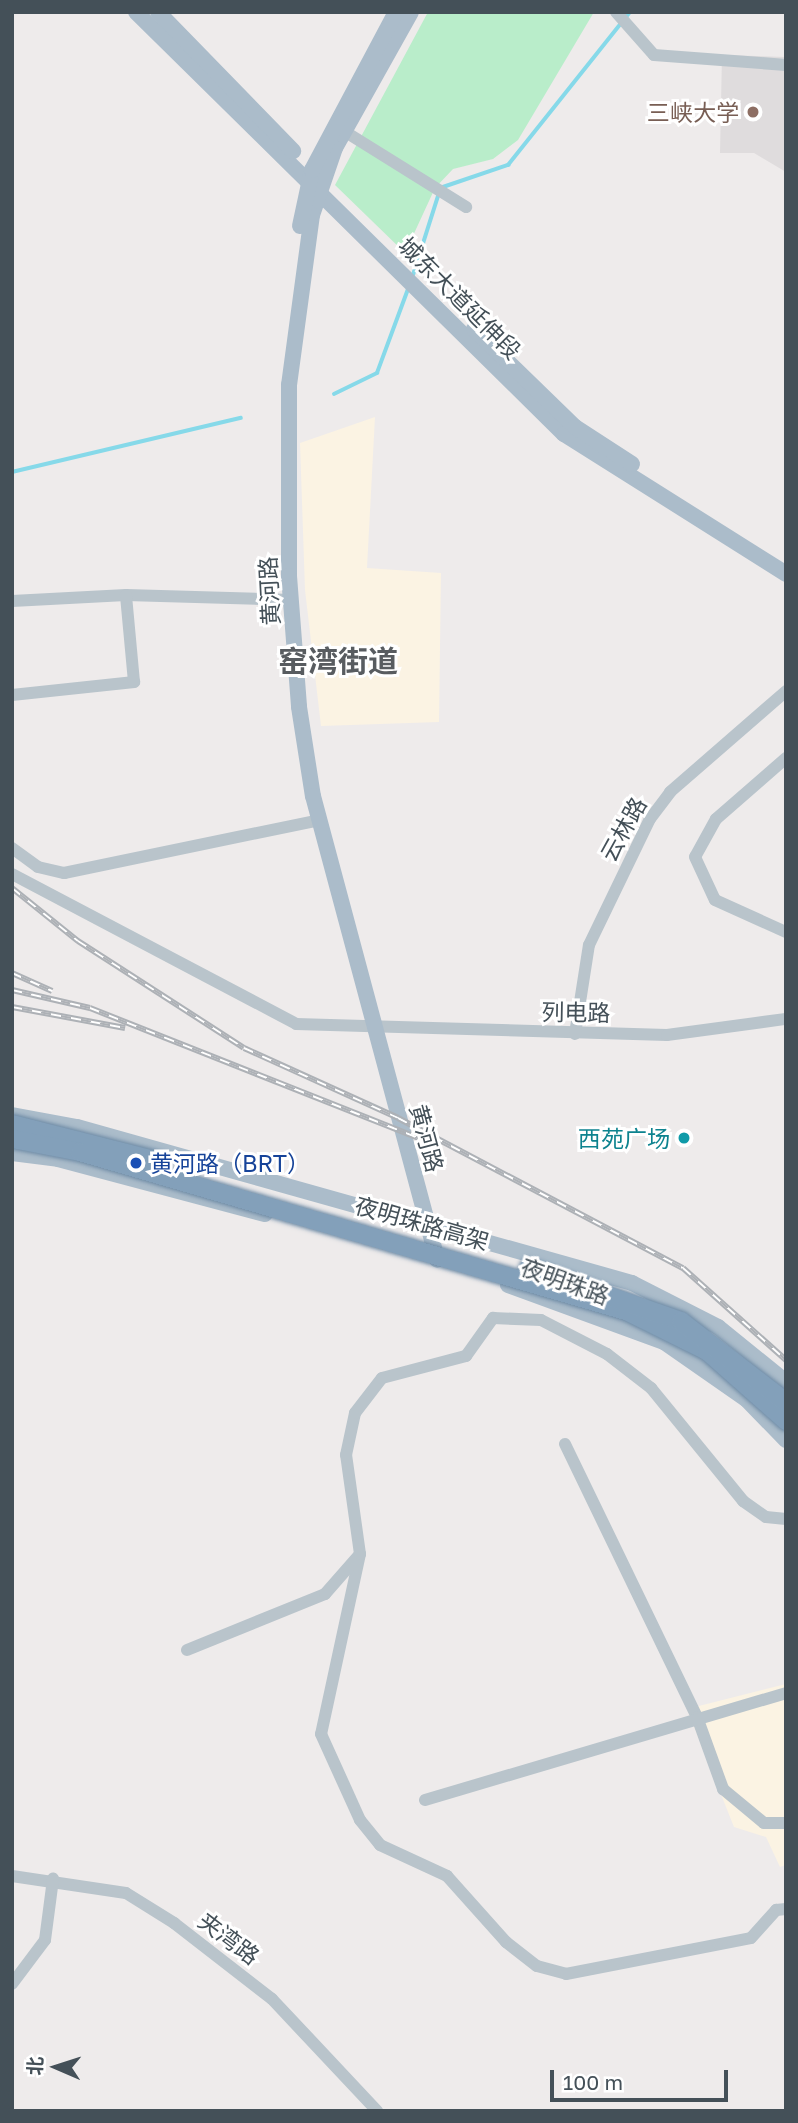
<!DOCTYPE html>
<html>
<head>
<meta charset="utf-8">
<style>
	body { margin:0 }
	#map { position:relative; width:798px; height:2123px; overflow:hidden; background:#eeebeb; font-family:"Golos Text","Noto Sans SC",sans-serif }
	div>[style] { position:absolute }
	.commercial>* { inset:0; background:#fbf3e3 }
	.education>* { inset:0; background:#dfdcdd }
	.green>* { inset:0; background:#b9edca }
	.stream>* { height:3.5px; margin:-1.75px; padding:0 1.75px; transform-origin:1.75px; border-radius:1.75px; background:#86d9e9 }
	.minor>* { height:12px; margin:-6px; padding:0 6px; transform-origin:6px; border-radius:6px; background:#b9c4cb }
	.major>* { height:16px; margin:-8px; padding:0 8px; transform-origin:8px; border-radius:8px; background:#abbcca }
	.rail>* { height:6px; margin-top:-3px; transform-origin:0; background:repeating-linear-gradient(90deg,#fff 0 10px,#adb1b6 0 20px); box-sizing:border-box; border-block:2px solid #adb1b6 }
	.bridges { filter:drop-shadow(0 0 2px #6e8ba6) drop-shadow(0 0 2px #6e8ba6) }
	.highway-bridge>* { height:18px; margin:-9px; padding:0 9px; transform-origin:9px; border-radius:9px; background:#83a0ba }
	.dots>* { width:19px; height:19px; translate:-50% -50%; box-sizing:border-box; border:4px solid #fff; border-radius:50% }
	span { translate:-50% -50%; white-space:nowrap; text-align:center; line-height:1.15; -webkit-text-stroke:6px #fff; paint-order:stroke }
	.education-label { font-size:23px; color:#785e54 }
	.right { translate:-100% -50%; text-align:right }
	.street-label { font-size:23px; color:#445058 }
	.culture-label { font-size:23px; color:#0d838f }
	.transit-label { font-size:23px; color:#164399 }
	.left { translate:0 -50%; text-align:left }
	.district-label { font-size:30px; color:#585c60; font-weight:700 }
	.frame { position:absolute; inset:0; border:14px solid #445058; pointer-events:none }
	.north { position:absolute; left:21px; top:2032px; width:70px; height:70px; -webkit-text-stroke:5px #fff; paint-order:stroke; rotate:273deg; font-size:19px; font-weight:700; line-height:28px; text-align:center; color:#445058 }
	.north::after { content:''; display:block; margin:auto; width:24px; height:32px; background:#445058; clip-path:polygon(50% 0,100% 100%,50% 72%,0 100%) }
	.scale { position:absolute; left:550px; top:2070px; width:178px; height:32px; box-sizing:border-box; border:4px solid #445058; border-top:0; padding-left:9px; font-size:21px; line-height:24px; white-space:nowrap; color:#445058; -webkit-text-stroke:5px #fff; paint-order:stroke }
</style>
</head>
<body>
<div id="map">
	<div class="commercial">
		<i style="clip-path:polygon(375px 417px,367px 568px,441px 573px,439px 722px,321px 726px,305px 590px,300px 443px)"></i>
		<i style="clip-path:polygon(786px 1684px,786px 1865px,780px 1867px,766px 1837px,734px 1827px,687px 1709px)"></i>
	</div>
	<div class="education">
		<i style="clip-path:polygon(722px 55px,786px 57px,786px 172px,754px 153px,720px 153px)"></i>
	</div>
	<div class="green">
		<i style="clip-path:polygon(428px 12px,594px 12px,518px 140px,493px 159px,453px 169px,435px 188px,405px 253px,335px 185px)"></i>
	</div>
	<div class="stream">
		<i style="left:443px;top:187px;width:69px;rotate:-18.7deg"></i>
		<i style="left:508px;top:165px;width:196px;rotate:-51.4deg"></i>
		<i style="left:413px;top:275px;width:86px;rotate:-72.4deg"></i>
		<i style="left:334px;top:394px;width:48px;rotate:-26deg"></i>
		<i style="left:377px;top:373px;width:90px;rotate:-69.7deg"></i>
		<i style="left:12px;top:472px;width:235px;rotate:-13.3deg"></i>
	</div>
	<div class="minor">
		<i style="left:616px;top:12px;width:57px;rotate:48.5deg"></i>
		<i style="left:654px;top:55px;width:132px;rotate:4.3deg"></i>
		<i style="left:344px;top:131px;width:144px;rotate:31.9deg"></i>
		<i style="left:12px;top:601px;width:114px;rotate:-3deg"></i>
		<i style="left:126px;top:595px;width:165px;rotate:1.7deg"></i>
		<i style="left:12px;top:695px;width:123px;rotate:-6.1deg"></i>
		<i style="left:134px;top:682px;width:87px;rotate:-95.3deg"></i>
		<i style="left:786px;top:758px;width:93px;rotate:138.9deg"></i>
		<i style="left:716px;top:819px;width:43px;rotate:118.9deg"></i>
		<i style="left:695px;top:857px;width:47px;rotate:65.1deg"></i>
		<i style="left:715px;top:900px;width:78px;rotate:24.3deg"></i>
		<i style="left:12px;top:848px;width:32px;rotate:36deg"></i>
		<i style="left:38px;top:867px;width:27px;rotate:13deg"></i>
		<i style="left:64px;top:873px;width:261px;rotate:-11.7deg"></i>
		<i style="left:12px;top:874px;width:321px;rotate:27.8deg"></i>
		<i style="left:296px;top:1024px;width:371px;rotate:1.7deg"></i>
		<i style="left:667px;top:1035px;width:120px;rotate:-7.7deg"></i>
		<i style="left:575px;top:1034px;width:90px;rotate:-81.1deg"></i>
		<i style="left:589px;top:945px;width:140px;rotate:-64.2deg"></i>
		<i style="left:650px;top:819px;width:34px;rotate:-53deg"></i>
		<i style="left:670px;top:792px;width:154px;rotate:-41deg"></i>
		<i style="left:565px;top:1444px;width:303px;rotate:64.2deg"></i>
		<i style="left:697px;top:1717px;width:77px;rotate:70.1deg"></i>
		<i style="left:723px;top:1789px;width:53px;rotate:39.7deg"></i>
		<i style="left:764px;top:1823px;width:22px"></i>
		<i style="left:360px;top:1554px;width:184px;rotate:102.2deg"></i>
		<i style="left:321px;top:1734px;width:94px;rotate:65.6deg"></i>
		<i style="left:360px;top:1820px;width:32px;rotate:51deg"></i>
		<i style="left:380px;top:1845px;width:74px;rotate:24.8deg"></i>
		<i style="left:447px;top:1876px;width:89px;rotate:48.2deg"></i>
		<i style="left:506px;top:1942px;width:39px;rotate:38deg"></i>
		<i style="left:537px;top:1966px;width:30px;rotate:15deg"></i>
		<i style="left:566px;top:1974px;width:188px;rotate:-11deg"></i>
		<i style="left:751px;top:1938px;width:38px;rotate:-48deg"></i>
		<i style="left:776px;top:1910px;width:10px;rotate:-6deg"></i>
		<i style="left:187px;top:1650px;width:149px;rotate:-22.1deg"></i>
		<i style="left:325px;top:1594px;width:53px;rotate:-48.8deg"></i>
		<i style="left:360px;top:1554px;width:100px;rotate:-98deg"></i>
		<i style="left:346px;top:1455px;width:43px;rotate:-77.9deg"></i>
		<i style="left:355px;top:1413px;width:44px;rotate:-52.4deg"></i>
		<i style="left:382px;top:1378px;width:87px;rotate:-14.7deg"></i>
		<i style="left:466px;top:1356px;width:47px;rotate:-54.6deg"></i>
		<i style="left:493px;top:1318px;width:48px;rotate:2.4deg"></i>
		<i style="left:541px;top:1320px;width:74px;rotate:27.3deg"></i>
		<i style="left:607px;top:1354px;width:56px;rotate:37.7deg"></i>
		<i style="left:651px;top:1388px;width:146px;rotate:50.8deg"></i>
		<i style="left:743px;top:1501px;width:28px;rotate:35deg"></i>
		<i style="left:766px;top:1517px;width:20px;rotate:6deg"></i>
		<i style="left:425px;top:1800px;width:377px;rotate:-16.5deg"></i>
		<i style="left:12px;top:1876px;width:115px;rotate:8.5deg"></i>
		<i style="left:126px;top:1893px;width:57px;rotate:32deg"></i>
		<i style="left:174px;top:1923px;width:124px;rotate:37.8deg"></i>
		<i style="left:272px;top:1999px;width:154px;rotate:46.8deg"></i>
		<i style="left:12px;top:1984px;width:55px;rotate:-53.1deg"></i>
		<i style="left:45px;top:1940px;width:62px;rotate:-82.5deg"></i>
	</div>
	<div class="major">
		<i style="left:136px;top:12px;width:601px;rotate:44.6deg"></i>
		<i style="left:564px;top:434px;width:262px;rotate:32.2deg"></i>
		<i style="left:158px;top:12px;width:194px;rotate:45.8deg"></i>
		<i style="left:411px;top:12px;width:156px;rotate:119.2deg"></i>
		<i style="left:335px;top:148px;width:71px;rotate:108.9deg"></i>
		<i style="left:312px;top:215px;width:172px;rotate:97.7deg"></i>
		<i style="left:289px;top:385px;width:191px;rotate:90deg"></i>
		<i style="left:289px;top:576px;width:131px;rotate:85.6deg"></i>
		<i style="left:299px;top:707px;width:90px;rotate:81.1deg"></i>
		<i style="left:313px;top:796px;width:480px;rotate:75deg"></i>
		<i style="left:300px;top:226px;width:57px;rotate:-77.9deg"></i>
		<i style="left:312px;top:170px;width:179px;rotate:-62deg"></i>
		<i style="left:474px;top:329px;width:141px;rotate:44.1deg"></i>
		<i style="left:575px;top:427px;width:68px;rotate:33deg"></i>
		<i style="left:12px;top:1115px;width:66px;rotate:10.5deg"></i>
		<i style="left:77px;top:1127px;width:577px;rotate:15.7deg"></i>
		<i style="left:632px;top:1283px;width:97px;rotate:27.1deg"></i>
		<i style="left:718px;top:1327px;width:87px;rotate:39deg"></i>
		<i style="left:12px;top:1153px;width:46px;rotate:7.4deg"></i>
		<i style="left:58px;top:1159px;width:214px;rotate:14.9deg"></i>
		<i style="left:508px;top:1285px;width:166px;rotate:20.1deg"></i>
		<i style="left:664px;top:1342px;width:101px;rotate:34.9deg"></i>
		<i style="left:747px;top:1400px;width:56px;rotate:45.7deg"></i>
	</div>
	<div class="rail">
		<i style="left:12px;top:888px;width:85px;rotate:38.8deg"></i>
		<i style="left:78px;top:941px;width:197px;rotate:32.8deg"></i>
		<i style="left:244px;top:1048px;width:169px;rotate:24.4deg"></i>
		<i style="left:398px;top:1118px;width:322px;rotate:27.8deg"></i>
		<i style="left:683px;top:1268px;width:138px;rotate:41.8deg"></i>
		<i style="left:12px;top:973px;width:44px;rotate:24.2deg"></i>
		<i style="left:12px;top:990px;width:80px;rotate:13deg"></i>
		<i style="left:90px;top:1008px;width:358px;rotate:21.6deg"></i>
		<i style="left:12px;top:1007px;width:115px;rotate:10.5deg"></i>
	</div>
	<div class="bridges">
		<div class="highway-bridge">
			<i style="left:12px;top:1124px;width:155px;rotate:14.2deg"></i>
			<i style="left:12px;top:1139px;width:69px;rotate:10.8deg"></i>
			<i style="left:80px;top:1152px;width:569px;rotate:16.24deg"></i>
			<i style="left:626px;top:1311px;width:90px;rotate:26.3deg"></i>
			<i style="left:707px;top:1351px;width:106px;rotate:41.5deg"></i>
			<i style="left:529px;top:1268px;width:161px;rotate:19.2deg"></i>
			<i style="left:681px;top:1321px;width:133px;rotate:37.6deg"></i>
		</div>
	</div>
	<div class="dots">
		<i style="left:753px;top:112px;background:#8d6e63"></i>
		<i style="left:684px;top:1138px;background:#0f9aa8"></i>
		<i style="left:136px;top:1163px;background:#1a4fb4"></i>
	</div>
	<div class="education-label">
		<span class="right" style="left:739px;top:112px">三峡大学</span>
	</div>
	<div class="street-label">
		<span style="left:460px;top:298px;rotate:45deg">城东大道延伸段</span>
		<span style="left:269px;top:591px;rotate:-93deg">黄河路</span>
		<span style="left:623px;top:829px;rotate:-61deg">云林路</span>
		<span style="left:576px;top:1012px;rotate:1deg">列电路</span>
		<span style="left:427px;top:1138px;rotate:75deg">黄河路</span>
		<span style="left:422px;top:1223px;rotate:16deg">夜明珠路高架</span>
		<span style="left:565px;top:1281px;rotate:20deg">夜明珠路</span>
		<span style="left:229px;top:1938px;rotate:37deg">夹湾路</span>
	</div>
	<div class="culture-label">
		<span class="right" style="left:670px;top:1138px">西苑广场</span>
	</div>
	<div class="transit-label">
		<span class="left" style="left:150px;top:1163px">黄河路（BRT）</span>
	</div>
	<div class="district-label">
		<span style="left:338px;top:661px">窑湾街道</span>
	</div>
	<div class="frame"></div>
	<div class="north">北</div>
	<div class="scale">100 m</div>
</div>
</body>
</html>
